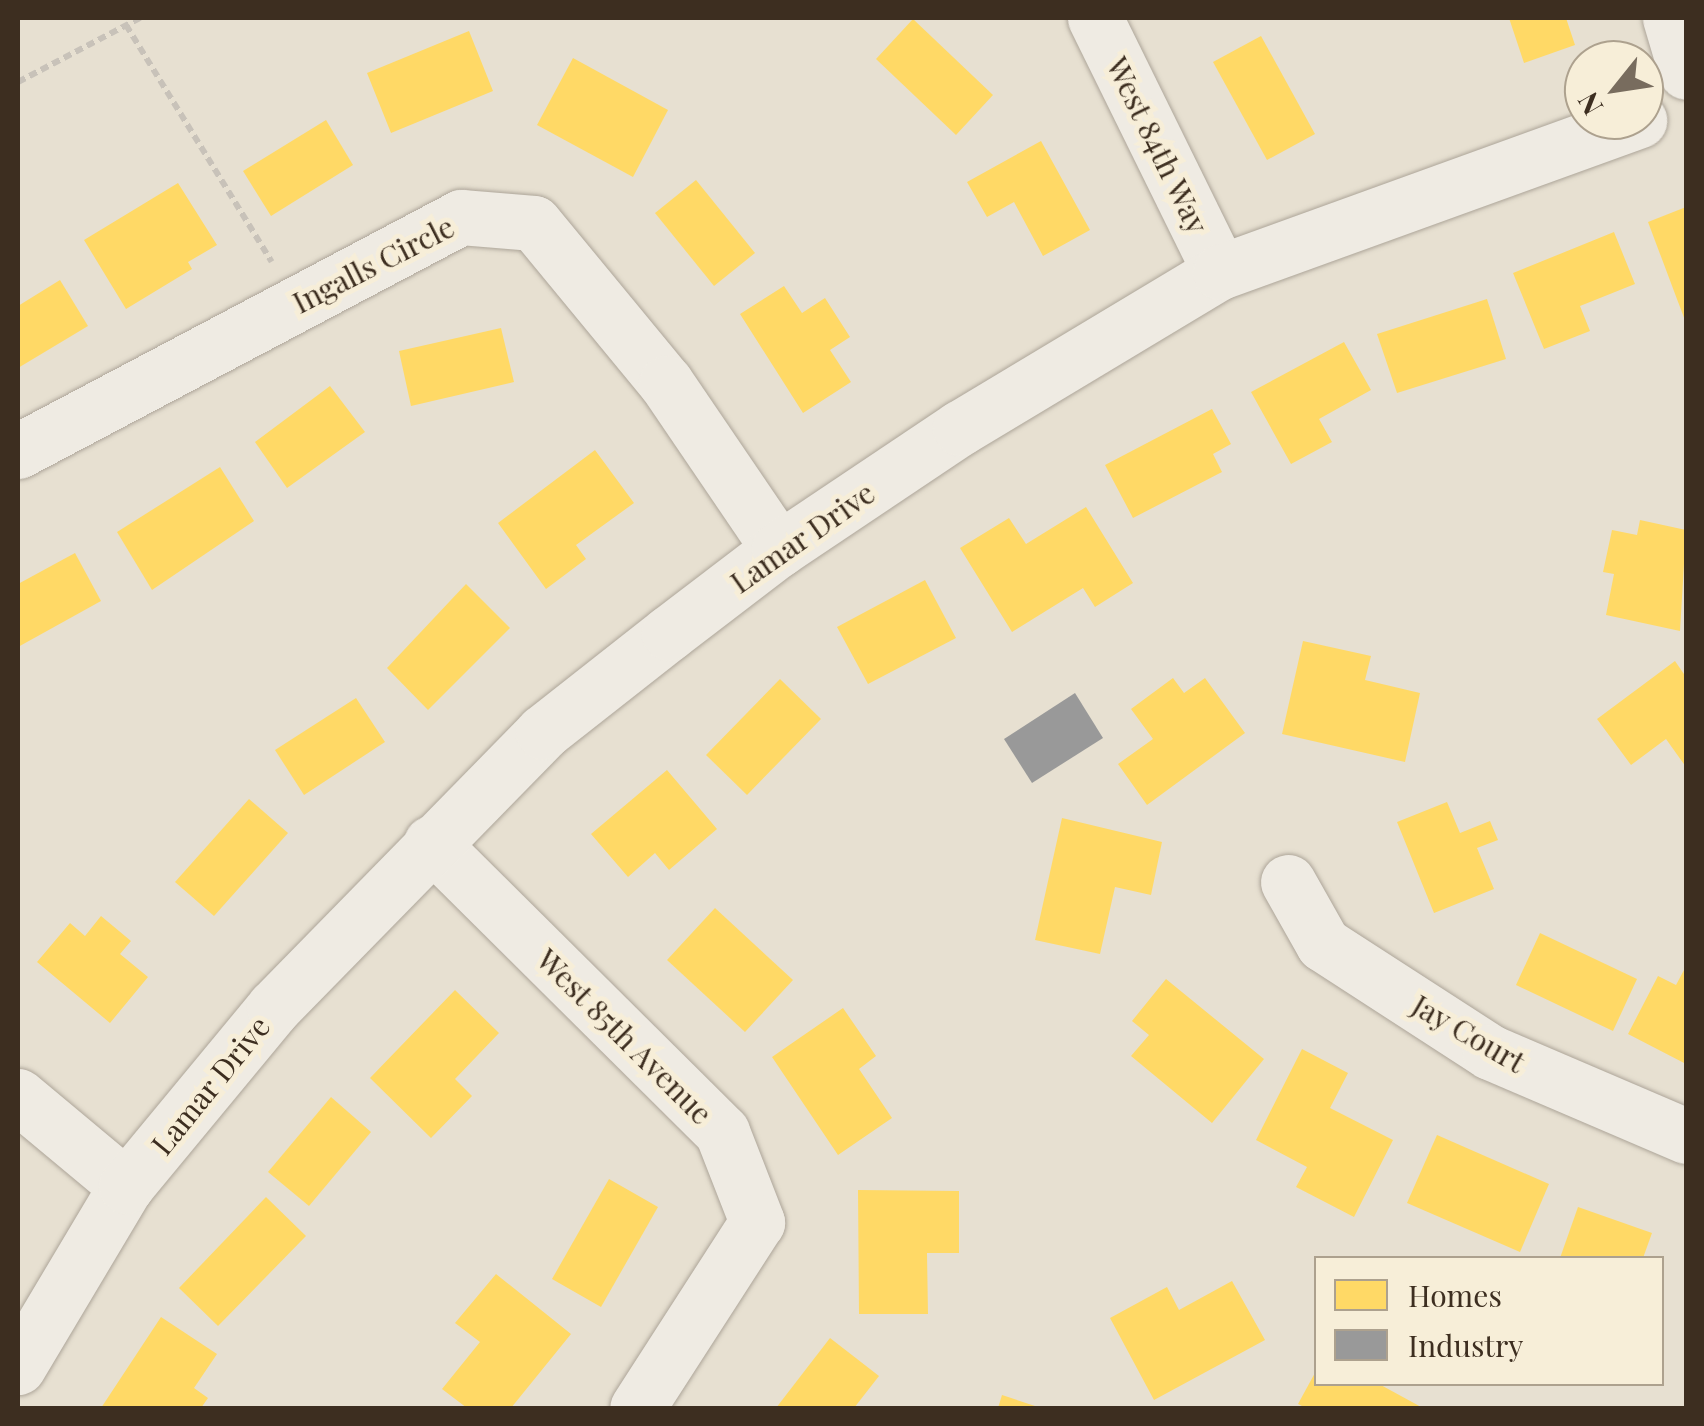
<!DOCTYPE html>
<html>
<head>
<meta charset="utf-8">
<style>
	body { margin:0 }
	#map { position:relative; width:1704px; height:1426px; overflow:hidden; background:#e7e0d1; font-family:"Playfair Display",serif }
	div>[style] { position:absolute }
	.homes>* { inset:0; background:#ffd966 }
	.industry>* { inset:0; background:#999 }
	.path>* { height:6px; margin-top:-3px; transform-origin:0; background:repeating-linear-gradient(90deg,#c8c2b9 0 8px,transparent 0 13px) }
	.roads { filter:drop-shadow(0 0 2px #ada599) drop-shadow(0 0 2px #ada599) }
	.minor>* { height:55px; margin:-27.5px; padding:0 27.5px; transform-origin:27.5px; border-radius:27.5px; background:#efebe3 }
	span { translate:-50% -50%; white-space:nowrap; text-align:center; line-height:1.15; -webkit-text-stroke:10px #f7eed8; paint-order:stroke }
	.street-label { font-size:30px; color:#3d2e20 }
	.frame { position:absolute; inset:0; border:20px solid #3d2e20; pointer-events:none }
	.legend { position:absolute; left:1314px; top:1256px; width:350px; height:130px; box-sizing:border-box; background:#f7eed8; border:2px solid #ada18e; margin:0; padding:12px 18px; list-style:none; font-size:30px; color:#3d2e20 }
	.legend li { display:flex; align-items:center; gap:20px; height:50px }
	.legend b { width:50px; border:2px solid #ada18e }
	.north { position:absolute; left:1564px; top:40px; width:100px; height:100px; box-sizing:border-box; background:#f7eed8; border:2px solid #ada18e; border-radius:50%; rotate:240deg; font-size:28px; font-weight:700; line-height:40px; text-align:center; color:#3d2e20 }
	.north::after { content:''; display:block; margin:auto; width:35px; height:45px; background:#786c5e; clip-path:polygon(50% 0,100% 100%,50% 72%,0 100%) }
</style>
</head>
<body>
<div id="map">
	<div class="homes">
		<i style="clip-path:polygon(1509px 18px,1566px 18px,1575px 45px,1524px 63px)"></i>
		<i style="clip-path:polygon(913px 19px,993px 95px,956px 135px,876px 59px)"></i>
		<i style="clip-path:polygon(469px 31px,493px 91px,391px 133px,367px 73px)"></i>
		<i style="clip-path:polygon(1261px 36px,1315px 134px,1267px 160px,1213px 62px)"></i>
		<i style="clip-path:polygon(573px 58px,668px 110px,633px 177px,537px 125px)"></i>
		<i style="clip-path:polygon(326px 120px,353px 165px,271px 216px,243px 171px)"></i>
		<i style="clip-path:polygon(1041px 141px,1090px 230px,1043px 256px,1014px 202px,987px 217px,967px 182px)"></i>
		<i style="clip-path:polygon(696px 180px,755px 253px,714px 286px,655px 213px)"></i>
		<i style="clip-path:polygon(178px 183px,217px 245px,188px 262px,192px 269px,126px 309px,84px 240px)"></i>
		<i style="clip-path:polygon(1686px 207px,1686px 323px,1648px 222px)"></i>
		<i style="clip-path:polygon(1614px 232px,1635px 284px,1580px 306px,1590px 331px,1544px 349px,1513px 273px)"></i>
		<i style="clip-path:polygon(60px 280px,88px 326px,18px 368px,18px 306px)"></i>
		<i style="clip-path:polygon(784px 286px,802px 313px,825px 298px,850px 337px,830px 350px,851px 382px,803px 413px,740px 314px)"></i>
		<i style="clip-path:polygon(1487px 299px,1506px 359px,1397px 393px,1377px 334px)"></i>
		<i style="clip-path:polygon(501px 328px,514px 382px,411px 406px,399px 351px)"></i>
		<i style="clip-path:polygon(1344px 342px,1371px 390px,1319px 419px,1332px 442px,1291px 464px,1251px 392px)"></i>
		<i style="clip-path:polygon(330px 386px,365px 432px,287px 488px,255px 442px)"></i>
		<i style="clip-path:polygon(1212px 409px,1231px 444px,1213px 454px,1222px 472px,1133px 518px,1105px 465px)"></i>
		<i style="clip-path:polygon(595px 450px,634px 503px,576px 545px,586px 559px,546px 589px,498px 523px)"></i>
		<i style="clip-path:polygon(220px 467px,254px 521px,152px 590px,117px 532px)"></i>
		<i style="clip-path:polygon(1086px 507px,1133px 583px,1095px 607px,1083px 588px,1012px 632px,960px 548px,1009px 518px,1026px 544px)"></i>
		<i style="clip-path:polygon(1640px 520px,1686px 530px,1680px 631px,1606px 615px,1614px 574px,1603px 572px,1612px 530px,1637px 535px)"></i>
		<i style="clip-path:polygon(75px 553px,101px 601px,18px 647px,18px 584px)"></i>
		<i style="clip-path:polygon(925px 580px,956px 638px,868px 684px,837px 627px)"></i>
		<i style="clip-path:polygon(466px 584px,510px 628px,428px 710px,387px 668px)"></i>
		<i style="clip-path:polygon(1303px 641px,1371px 656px,1365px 680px,1420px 693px,1405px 762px,1282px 734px)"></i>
		<i style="clip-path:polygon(1675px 661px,1686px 677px,1686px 767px,1666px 739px,1631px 765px,1597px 719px)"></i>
		<i style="clip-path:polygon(1173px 678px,1184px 693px,1205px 678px,1245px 733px,1147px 805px,1118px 764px,1153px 739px,1131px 709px)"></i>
		<i style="clip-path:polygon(780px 679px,821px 719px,747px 795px,706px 755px)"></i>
		<i style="clip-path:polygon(356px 698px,385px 742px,304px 795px,275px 750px)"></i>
		<i style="clip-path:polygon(667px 770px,717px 829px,669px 870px,655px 853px,628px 877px,591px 834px)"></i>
		<i style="clip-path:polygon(249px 799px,288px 833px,214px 916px,175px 882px)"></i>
		<i style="clip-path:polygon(1447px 802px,1460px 833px,1490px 821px,1498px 840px,1477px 848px,1494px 889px,1434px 913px,1397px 822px)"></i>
		<i style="clip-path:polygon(1062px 818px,1162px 842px,1151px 895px,1115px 887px,1100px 954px,1035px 940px)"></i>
		<i style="clip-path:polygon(715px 908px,793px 980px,745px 1032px,667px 960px)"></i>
		<i style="clip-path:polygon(101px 916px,131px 941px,120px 954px,148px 977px,110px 1023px,37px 962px,70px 923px,85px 936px)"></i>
		<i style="clip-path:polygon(1540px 933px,1637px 979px,1613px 1031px,1516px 985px)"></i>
		<i style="clip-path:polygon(1684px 970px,1686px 971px,1686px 1064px,1628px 1034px,1658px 976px,1676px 985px)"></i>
		<i style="clip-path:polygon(1166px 979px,1264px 1059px,1212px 1123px,1131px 1056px,1149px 1035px,1132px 1021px)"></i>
		<i style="clip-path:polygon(455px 990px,499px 1033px,455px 1079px,472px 1096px,431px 1138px,370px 1078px)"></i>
		<i style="clip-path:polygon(843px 1008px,876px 1056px,859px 1069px,892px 1118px,838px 1155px,772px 1057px)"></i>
		<i style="clip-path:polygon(1302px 1049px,1348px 1073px,1330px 1108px,1393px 1140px,1354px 1217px,1296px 1187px,1307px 1167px,1256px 1140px)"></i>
		<i style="clip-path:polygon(331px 1097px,371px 1132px,309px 1206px,268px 1172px)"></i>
		<i style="clip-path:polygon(1437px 1135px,1549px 1184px,1520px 1252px,1407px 1203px)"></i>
		<i style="clip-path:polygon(609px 1179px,658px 1207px,601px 1307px,552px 1279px)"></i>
		<i style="clip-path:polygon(858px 1190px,959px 1191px,959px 1253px,927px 1253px,928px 1314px,859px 1314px)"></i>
		<i style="clip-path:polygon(266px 1197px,306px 1236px,218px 1326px,179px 1288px)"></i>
		<i style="clip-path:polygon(1578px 1207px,1652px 1233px,1643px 1258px,1560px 1258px)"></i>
		<i style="clip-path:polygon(496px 1274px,571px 1334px,511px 1408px,467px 1408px,442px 1389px,480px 1342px,455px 1323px)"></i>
		<i style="clip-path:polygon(1232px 1281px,1265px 1340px,1154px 1400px,1110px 1318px,1167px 1287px,1179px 1310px)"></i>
		<i style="clip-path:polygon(161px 1317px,217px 1354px,194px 1388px,208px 1398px,201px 1408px,101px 1408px)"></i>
		<i style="clip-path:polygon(830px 1338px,879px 1376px,854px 1408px,776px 1408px)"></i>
		<i style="clip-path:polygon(1316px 1371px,1316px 1384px,1379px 1384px,1423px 1408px,1306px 1408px,1298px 1404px)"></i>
		<i style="clip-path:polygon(1002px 1395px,1041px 1408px,998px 1408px)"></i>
	</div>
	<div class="industry">
		<i style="clip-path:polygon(1075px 693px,1103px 738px,1032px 783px,1004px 739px)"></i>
	</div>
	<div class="path">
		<i style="left:126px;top:25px;width:278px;rotate:58.4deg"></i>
		<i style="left:18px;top:82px;width:138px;rotate:-27.7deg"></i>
	</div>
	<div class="roads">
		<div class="minor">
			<i style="left:1095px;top:18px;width:283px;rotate:63.8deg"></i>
			<i style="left:1670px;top:18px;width:56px;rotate:73.5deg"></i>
			<i style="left:18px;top:451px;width:501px;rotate:-27.84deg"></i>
			<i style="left:461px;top:217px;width:73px;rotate:4.7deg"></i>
			<i style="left:534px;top:223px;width:207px;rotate:50.5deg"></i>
			<i style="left:666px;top:383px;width:201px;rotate:55.8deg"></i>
			<i style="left:431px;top:843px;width:410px;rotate:44.8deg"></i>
			<i style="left:722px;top:1132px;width:97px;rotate:68.7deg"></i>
			<i style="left:757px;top:1222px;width:221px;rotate:122.8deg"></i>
			<i style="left:1288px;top:882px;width:71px;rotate:60.6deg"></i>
			<i style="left:1323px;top:944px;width:199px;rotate:32.9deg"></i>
			<i style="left:1490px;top:1052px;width:213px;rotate:23.2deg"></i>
			<i style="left:18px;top:1096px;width:141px;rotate:39.8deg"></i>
			<i style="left:18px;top:1367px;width:211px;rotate:-59.2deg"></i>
			<i style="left:126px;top:1186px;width:232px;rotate:-50.4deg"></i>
			<i style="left:274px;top:1007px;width:385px;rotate:-45.6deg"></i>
			<i style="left:543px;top:732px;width:160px;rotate:-38.2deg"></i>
			<i style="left:669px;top:633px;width:138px;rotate:-37.4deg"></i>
			<i style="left:779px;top:549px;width:218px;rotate:-33.8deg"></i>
			<i style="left:960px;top:428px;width:303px;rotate:-31deg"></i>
			<i style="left:1220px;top:272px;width:446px;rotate:-19.9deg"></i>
		</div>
	</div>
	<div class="street-label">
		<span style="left:1158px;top:145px;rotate:64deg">West 84th Way</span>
		<span style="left:373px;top:264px;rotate:-27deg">Ingalls Circle</span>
		<span style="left:802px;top:537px;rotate:-35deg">Lamar Drive</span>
		<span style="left:1469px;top:1033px;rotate:30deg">Jay Court</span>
		<span style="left:625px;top:1036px;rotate:45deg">West 85th Avenue</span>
		<span style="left:210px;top:1085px;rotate:-51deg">Lamar Drive</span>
	</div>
	<div class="frame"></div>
	<ul class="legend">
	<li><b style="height:28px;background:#ffd966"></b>Homes</li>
	<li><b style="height:28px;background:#999"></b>Industry</li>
	</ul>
	<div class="north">N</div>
</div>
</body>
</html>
